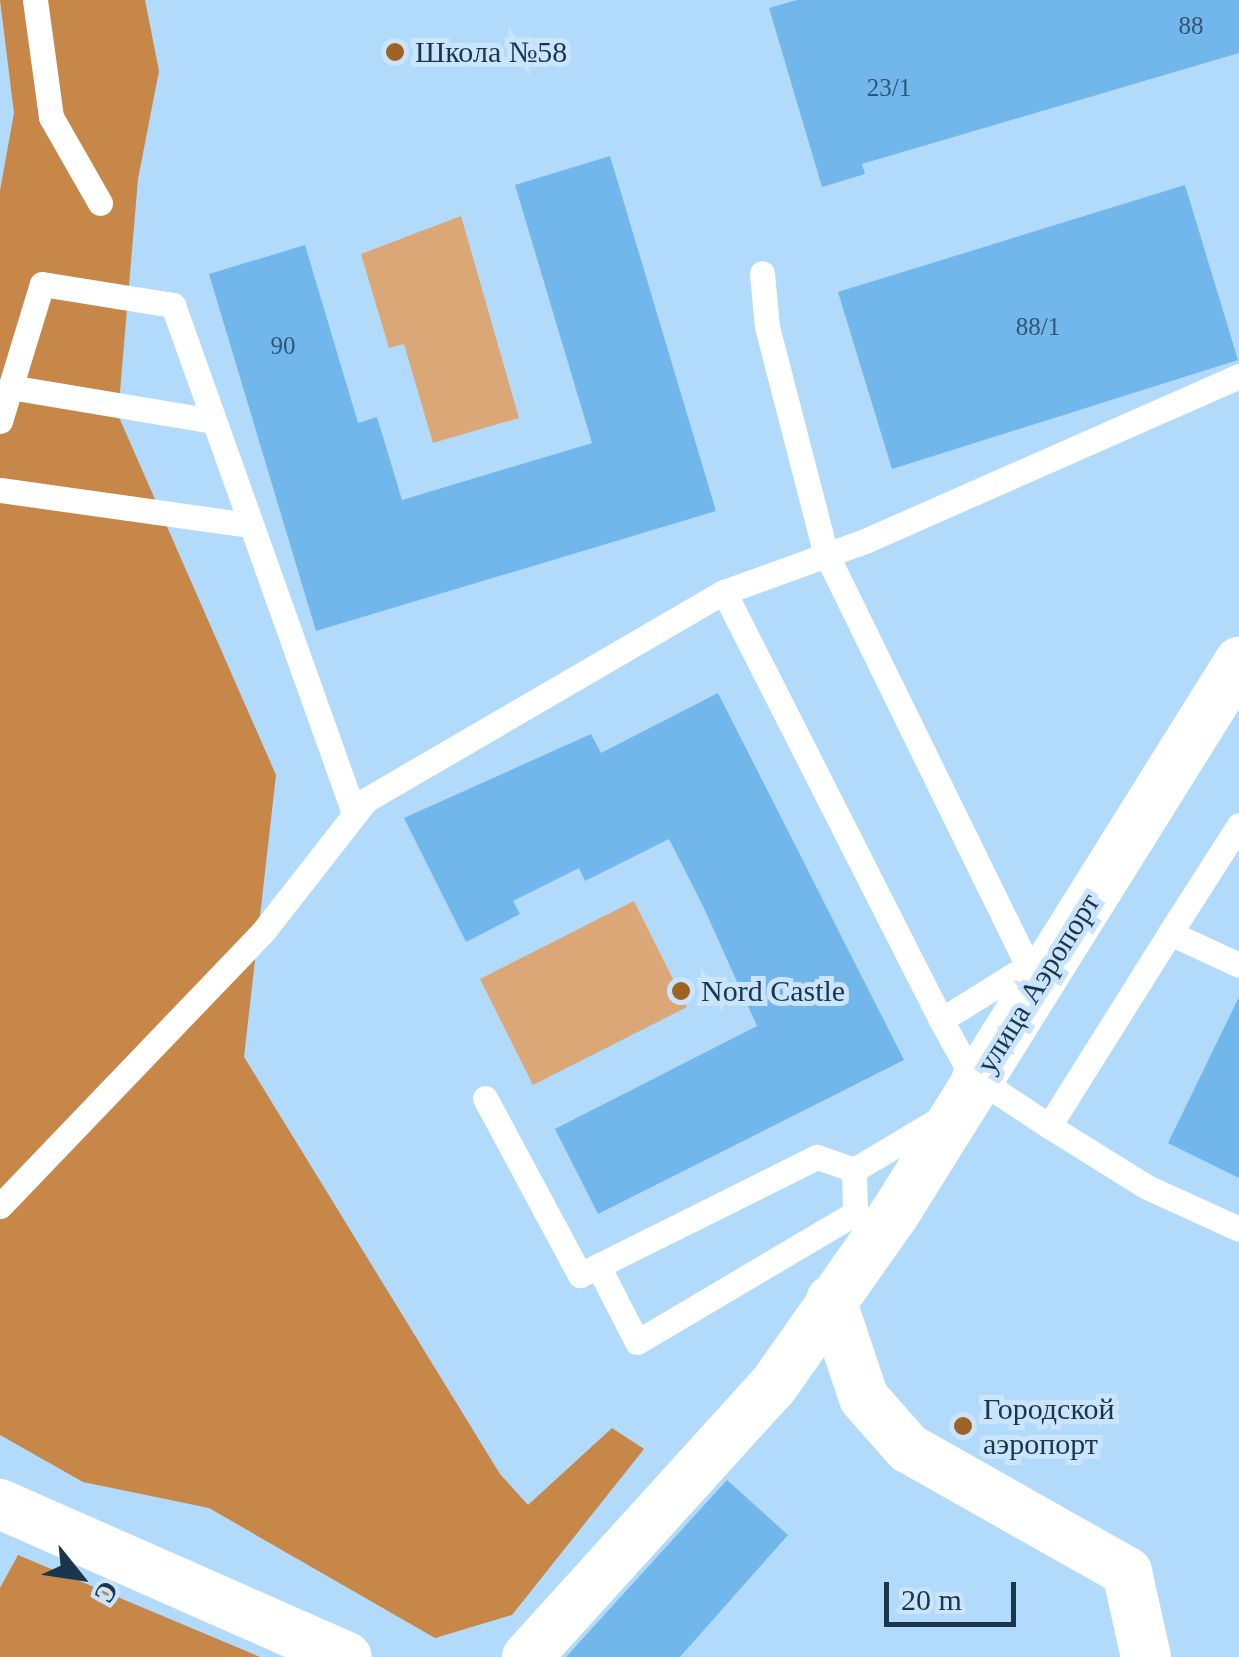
<!DOCTYPE html>
<html>
<head>
<meta charset="utf-8">
<style>
	body { margin:0 }
	#map { position:relative; width:1239px; height:1657px; overflow:hidden; background:#b1dafb; font-family:Georgia,serif }
	div>[style] { position:absolute }
	.green>* { inset:0; background:#dca776 }
	.forest>* { inset:0; background:#c68749 }
	.building>* { inset:0; background:#72b7ec }
	.service>* { height:25px; margin:-12.5px; padding:0 12.5px; transform-origin:12.5px; border-radius:12.5px; background:#fff }
	.minor>* { height:50px; margin:-25px; padding:0 25px; transform-origin:25px; border-radius:25px; background:#fff }
	.dots>* { width:28px; height:28px; translate:-50% -50%; box-sizing:border-box; border:5px solid #cae5fb; border-radius:50% }
	span { translate:-50% -50%; white-space:nowrap; text-align:center; line-height:1.15; -webkit-text-stroke:10px #cae5fb; paint-order:stroke }
	.number-label { font-size:25px; color:#305674 }
	.number-label span { -webkit-text-stroke-width:0 }
	.poi-label { font-size:30px; color:#1a364c }
	.left { translate:0 -50%; text-align:left }
	.street-label { font-size:30px; color:#1a364c }
	.north { position:absolute; left:30px; top:1527px; width:100px; height:100px; -webkit-text-stroke:8px #cae5fb; paint-order:stroke; rotate:120deg; font-size:28px; font-weight:700; line-height:40px; text-align:center; color:#1a364c }
	.north::after { content:''; display:block; margin:auto; width:35px; height:45px; background:#1a364c; clip-path:polygon(50% 0,100% 100%,50% 72%,0 100%) }
	.scale { position:absolute; left:884px; top:1582px; width:132px; height:45px; box-sizing:border-box; border:5px solid #1a364c; border-top:0; padding-left:12px; font-size:30px; line-height:35px; white-space:nowrap; color:#1a364c; -webkit-text-stroke:8px #cae5fb; paint-order:stroke }
</style>
</head>
<body>
<div id="map">
	<div class="green">
		<i style="clip-path:polygon(461px 216px,519px 418px,433px 443px,404px 344px,389px 348px,361px 254px)"></i>
		<i style="clip-path:polygon(634px 901px,687px 1007px,533px 1085px,480px 979px)"></i>
	</div>
	<div class="forest">
		<i style="clip-path:polygon(0 0,145px 0,159px 71px,138px 179px,118px 415px,276px 775px,244px 1057px,500px 1474px,528px 1505px,612px 1428px,644px 1449px,512px 1615px,435px 1638px,209px 1508px,83px 1482px,0 1435px,0 191px,14px 113px)"></i>
		<i style="clip-path:polygon(18px 1555px,260px 1657px,0 1657px,0 1588px)"></i>
	</div>
	<div class="building">
		<i style="clip-path:polygon(797px 0,1239px 0,1239px 53px,862px 164px,865px 174px,822px 187px,769px 8px)"></i>
		<i style="clip-path:polygon(610px 156px,716px 511px,316px 631px,209px 274px,305px 245px,358px 423px,377px 417px,402px 500px,592px 443px,515px 185px)"></i>
		<i style="clip-path:polygon(1185px 185px,1238px 360px,892px 469px,838px 292px)"></i>
		<i style="clip-path:polygon(718px 693px,904px 1060px,598px 1214px,555px 1129px,757px 1026px,703px 906px,669px 839px,585px 881px,579px 868px,513px 901px,520px 914px,466px 942px,404px 818px,591px 734px,601px 753px)"></i>
		<i style="clip-path:polygon(1239px 997px,1239px 1178px,1168px 1143px)"></i>
		<i style="clip-path:polygon(727px 1480px,788px 1535px,680px 1657px,566px 1657px)"></i>
	</div>
	<div class="service">
		<i style="left:35px;top:0;width:118px;rotate:82.2deg"></i>
		<i style="left:51px;top:117px;width:99px;rotate:60.3deg"></i>
		<i style="left:10px;top:387px;width:206px;rotate:9.5deg"></i>
		<i style="left:0;top:421px;width:143px;rotate:-73deg"></i>
		<i style="left:42px;top:284px;width:133px;rotate:9.1deg"></i>
		<i style="left:173px;top:305px;width:539px;rotate:70.39deg"></i>
		<i style="left:0;top:490px;width:251px;rotate:8deg"></i>
		<i style="left:724px;top:592px;width:480px;rotate:63.1deg"></i>
		<i style="left:941px;top:1020px;width:102px;rotate:-31.8deg"></i>
		<i style="left:1028px;top:966px;width:462px;rotate:-116.1deg"></i>
		<i style="left:825px;top:551px;width:231px;rotate:-104.5deg"></i>
		<i style="left:767px;top:327px;width:54px;rotate:-95.3deg"></i>
		<i style="left:1170px;top:933px;width:128px;rotate:-57.4deg"></i>
		<i style="left:941px;top:1020px;width:54px;rotate:61deg"></i>
		<i style="left:967px;top:1067px;width:21px;rotate:109deg"></i>
		<i style="left:978px;top:1079px;width:85px;rotate:33.5deg"></i>
		<i style="left:1049px;top:1126px;width:228px;rotate:-57.9deg"></i>
		<i style="left:1170px;top:933px;width:76px;rotate:24.9deg"></i>
		<i style="left:485px;top:1098px;width:201px;rotate:61.8deg"></i>
		<i style="left:580px;top:1275px;width:265px;rotate:-26.5deg"></i>
		<i style="left:817px;top:1157px;width:39px;rotate:19deg"></i>
		<i style="left:854px;top:1170px;width:98px;rotate:-30.8deg"></i>
		<i style="left:1049px;top:1126px;width:115px;rotate:31.9deg"></i>
		<i style="left:1147px;top:1187px;width:101px;rotate:24.5deg"></i>
		<i style="left:0;top:1206px;width:378px;rotate:-46.2deg"></i>
		<i style="left:262px;top:933px;width:169px;rotate:-52deg"></i>
		<i style="left:366px;top:800px;width:414px;rotate:-30.2deg"></i>
		<i style="left:724px;top:592px;width:150px;rotate:-19.9deg"></i>
		<i style="left:865px;top:541px;width:409px;rotate:-23.8deg"></i>
		<i style="left:598px;top:1266px;width:85px;rotate:62.8deg"></i>
		<i style="left:637px;top:1342px;width:253px;rotate:-30.6deg"></i>
		<i style="left:855px;top:1213px;width:43px;rotate:-91.3deg"></i>
	</div>
	<div class="minor">
		<i style="left:831px;top:1300px;width:103px;rotate:71.4deg"></i>
		<i style="left:864px;top:1398px;width:67px;rotate:48.7deg"></i>
		<i style="left:908px;top:1448px;width:252px;rotate:29.5deg"></i>
		<i style="left:1127px;top:1572px;width:87px;rotate:77.4deg"></i>
		<i style="left:0;top:1504px;width:379px;rotate:23.8deg"></i>
		<i style="left:527px;top:1657px;width:366px;rotate:-47.8deg"></i>
		<i style="left:773px;top:1386px;width:212px;rotate:-54.8deg"></i>
		<i style="left:895px;top:1213px;width:650px;rotate:-58.02deg"></i>
	</div>
	<div class="dots">
		<i style="left:395px;top:52px;background:#9e6223"></i>
		<i style="left:681px;top:991px;background:#9e6223"></i>
		<i style="left:963px;top:1426px;background:#9e6223"></i>
	</div>
	<div class="number-label">
		<span style="left:1191px;top:26px">88</span>
		<span style="left:889px;top:88px">23/1</span>
		<span style="left:1038px;top:327px">88/1</span>
		<span style="left:283px;top:346px">90</span>
	</div>
	<div class="poi-label">
		<span class="left" style="left:415px;top:52px">Школа №58</span>
		<span class="left" style="left:701px;top:991px">Nord Castle</span>
		<span class="left" style="left:983px;top:1426px">Городской<br>аэропорт</span>
	</div>
	<div class="street-label">
		<span style="left:1038px;top:983px;rotate:-58deg">улица Аэропорт</span>
	</div>
	<div class="north">С</div>
	<div class="scale">20 m</div>
</div>
</body>
</html>
